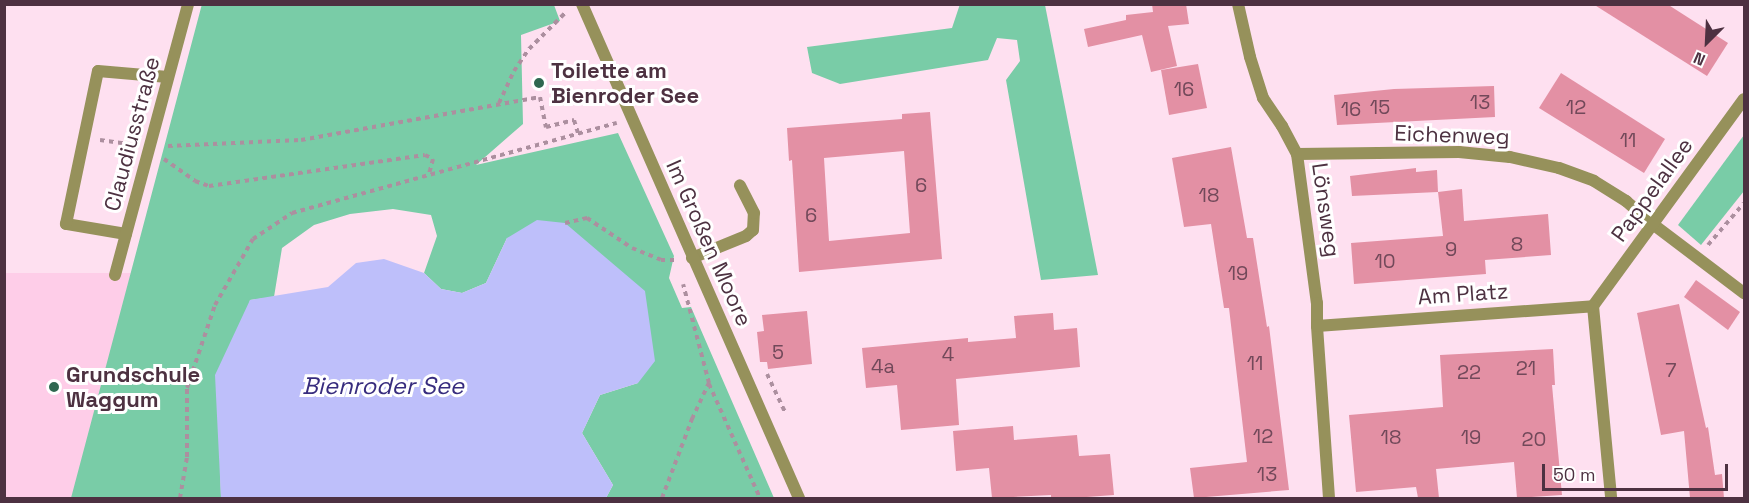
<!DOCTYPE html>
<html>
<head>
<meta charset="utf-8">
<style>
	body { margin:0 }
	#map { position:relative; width:1749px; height:503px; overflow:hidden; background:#fee0f0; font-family:"Space Grotesk",sans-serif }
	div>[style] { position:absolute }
	.built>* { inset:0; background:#fecde8 }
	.green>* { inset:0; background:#79cca7 }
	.water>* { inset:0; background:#bebffa }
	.building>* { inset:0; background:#e390a4 }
	.path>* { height:4px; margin-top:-2px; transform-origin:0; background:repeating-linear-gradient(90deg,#ac8f9f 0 4.5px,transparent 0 9px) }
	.lane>* { height:12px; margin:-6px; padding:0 6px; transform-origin:6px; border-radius:6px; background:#96915b }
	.street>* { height:12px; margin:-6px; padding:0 6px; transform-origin:6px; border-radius:6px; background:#96915b }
	.dots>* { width:16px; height:16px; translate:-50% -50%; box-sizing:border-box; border:3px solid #fff; border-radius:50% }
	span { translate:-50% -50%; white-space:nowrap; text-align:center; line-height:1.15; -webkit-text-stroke:6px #fff; paint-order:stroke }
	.number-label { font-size:20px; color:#72495a }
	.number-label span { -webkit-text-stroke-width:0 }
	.poi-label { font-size:22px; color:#4d3141; font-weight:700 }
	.left { translate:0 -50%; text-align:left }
	.street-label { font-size:22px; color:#4d3141 }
	.water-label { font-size:24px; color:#372c7e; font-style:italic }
	.frame { position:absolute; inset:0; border:6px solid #4d3141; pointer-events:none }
	.north { position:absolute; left:1677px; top:12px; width:60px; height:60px; -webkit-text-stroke:4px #fff; paint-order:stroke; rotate:204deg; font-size:16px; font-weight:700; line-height:24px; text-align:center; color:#4d3141 }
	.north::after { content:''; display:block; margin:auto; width:21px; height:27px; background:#4d3141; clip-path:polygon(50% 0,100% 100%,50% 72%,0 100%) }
	.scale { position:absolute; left:1542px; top:464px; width:186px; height:27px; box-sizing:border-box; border:3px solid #4d3141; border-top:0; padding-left:8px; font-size:18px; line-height:21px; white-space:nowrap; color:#4d3141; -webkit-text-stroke:4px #fff; paint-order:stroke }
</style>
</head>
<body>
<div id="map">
	<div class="built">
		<i style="clip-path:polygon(5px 273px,131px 273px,74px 498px,5px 498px)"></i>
	</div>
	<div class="green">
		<i style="clip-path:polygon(202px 4px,554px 5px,560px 21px,521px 35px,523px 124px,476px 165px,618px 133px,674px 256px,669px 278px,682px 308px,691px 307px,774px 498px,606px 498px,613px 485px,582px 433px,600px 395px,638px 383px,507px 238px,486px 283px,462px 293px,441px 289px,424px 273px,437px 236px,431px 215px,393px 209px,350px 214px,314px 225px,282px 248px,274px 297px,250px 300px,220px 460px,221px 498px,71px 498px)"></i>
		<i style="clip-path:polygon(960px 4px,1045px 5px,1098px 275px,1041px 280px,1006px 80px,1020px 61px,1017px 40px,997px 38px,988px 60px,840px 84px,812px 73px,807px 47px,952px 28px)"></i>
		<i style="clip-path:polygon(1744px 135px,1744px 191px,1701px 245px,1678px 225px)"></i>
	</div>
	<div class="water">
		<i style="clip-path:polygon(537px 220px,565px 223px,645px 291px,655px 361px,638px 383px,600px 395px,582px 433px,613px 485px,606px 498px,221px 498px,215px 375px,250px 300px,328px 287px,356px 263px,384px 259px,424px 273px,441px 289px,462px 293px,486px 283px,507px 238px)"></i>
	</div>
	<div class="building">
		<i style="clip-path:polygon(1152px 4px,1186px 4px,1189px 24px,1168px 26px,1177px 66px,1151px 72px,1142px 35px,1088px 47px,1084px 29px,1126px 20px,1126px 15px,1153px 12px)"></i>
		<i style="clip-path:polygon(1593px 4px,1667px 4px,1728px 43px,1707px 76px)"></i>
		<i style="clip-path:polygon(1198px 64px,1207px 108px,1169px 115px,1161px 70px)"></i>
		<i style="clip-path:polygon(1561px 73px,1665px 139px,1644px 173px,1539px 108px)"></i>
		<i style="clip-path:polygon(1494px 86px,1495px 117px,1337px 125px,1334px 95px,1394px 89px)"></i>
		<i style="clip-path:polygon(evenodd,930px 112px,942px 259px,799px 272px,792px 160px,789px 161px,787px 128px,902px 119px,902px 114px,930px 112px,904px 151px,910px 233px,829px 241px,824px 158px,904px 151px)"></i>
		<i style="clip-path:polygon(1231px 147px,1247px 238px,1253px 238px,1267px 327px,1269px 326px,1289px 490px,1194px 498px,1190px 468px,1247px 462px,1229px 308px,1224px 308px,1211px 224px,1184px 227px,1172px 158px)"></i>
		<i style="clip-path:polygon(1416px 168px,1416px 172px,1437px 170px,1438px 192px,1352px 196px,1350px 176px)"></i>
		<i style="clip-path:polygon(1462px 189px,1464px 221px,1548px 214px,1551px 255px,1485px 260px,1486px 274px,1354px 284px,1351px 243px,1443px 236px,1438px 192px)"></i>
		<i style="clip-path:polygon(1696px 280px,1740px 312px,1728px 330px,1684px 297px)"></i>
		<i style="clip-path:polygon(1679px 304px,1706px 428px,1708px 427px,1715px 475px,1722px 474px,1724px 498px,1690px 498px,1684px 431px,1661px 435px,1637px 313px)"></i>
		<i style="clip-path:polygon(807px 311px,812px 364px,768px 369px,767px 362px,760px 362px,757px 332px,764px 331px,762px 315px)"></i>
		<i style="clip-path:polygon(1053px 313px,1054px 330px,1077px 328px,1080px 367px,956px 379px,959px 425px,901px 430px,897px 385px,866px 388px,862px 348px,968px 338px,968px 342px,1016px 338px,1014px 316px)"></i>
		<i style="clip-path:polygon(1553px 349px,1555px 385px,1552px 385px,1562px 495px,1517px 498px,1514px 462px,1436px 469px,1439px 498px,1418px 498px,1416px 487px,1356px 492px,1349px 415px,1443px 407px,1440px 355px)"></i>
		<i style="clip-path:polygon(1013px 426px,1014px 440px,1077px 435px,1079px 456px,1110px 454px,1114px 495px,1073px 498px,1051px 498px,1051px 495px,992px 498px,989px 468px,956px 471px,953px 431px)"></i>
	</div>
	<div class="path">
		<i style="left:499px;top:103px;width:35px;rotate:-65deg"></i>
		<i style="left:514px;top:71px;width:27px;rotate:-56deg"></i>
		<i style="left:529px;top:49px;width:52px;rotate:-45deg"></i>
		<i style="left:100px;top:140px;width:34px;rotate:8deg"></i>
		<i style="left:168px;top:146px;width:133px;rotate:-2.6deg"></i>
		<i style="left:301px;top:140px;width:243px;rotate:-10.2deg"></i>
		<i style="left:540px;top:97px;width:31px;rotate:79deg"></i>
		<i style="left:546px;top:127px;width:29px;rotate:-14deg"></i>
		<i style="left:574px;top:120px;width:14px;rotate:73deg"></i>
		<i style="left:164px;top:159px;width:38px;rotate:35deg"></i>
		<i style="left:195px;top:181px;width:15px;rotate:20deg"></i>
		<i style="left:209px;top:186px;width:218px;rotate:-8.2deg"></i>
		<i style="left:425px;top:155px;width:9px;rotate:27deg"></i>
		<i style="left:433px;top:159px;width:16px;rotate:105deg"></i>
		<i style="left:565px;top:223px;width:23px;rotate:-13deg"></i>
		<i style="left:587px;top:218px;width:54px;rotate:33.7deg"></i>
		<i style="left:632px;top:248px;width:31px;rotate:22deg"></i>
		<i style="left:661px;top:260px;width:14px"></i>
		<i style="left:1708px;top:245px;width:55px;rotate:-49.4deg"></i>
		<i style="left:767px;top:374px;width:42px;rotate:64.7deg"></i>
		<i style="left:709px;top:384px;width:125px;rotate:65.9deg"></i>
		<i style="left:180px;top:498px;width:42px;rotate:-80.3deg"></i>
		<i style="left:187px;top:457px;width:69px;rotate:-90deg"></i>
		<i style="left:187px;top:388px;width:88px;rotate:-71.4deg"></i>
		<i style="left:215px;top:305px;width:76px;rotate:-60.1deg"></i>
		<i style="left:253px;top:239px;width:47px;rotate:-33.7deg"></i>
		<i style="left:292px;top:213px;width:337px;rotate:-15.5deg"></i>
		<i style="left:662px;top:498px;width:85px;rotate:-69.2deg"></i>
		<i style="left:692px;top:419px;width:40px;rotate:-65deg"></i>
		<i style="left:709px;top:383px;width:102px;rotate:-104.7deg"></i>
	</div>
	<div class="lane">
		<i style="left:126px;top:234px;width:61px;rotate:-170.5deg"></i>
		<i style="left:66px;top:224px;width:156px;rotate:-78.2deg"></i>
		<i style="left:98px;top:71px;width:70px;rotate:4.9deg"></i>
		<i style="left:692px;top:258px;width:58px;rotate:-22.2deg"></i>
		<i style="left:746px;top:236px;width:9px;rotate:-41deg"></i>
		<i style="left:753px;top:230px;width:17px;rotate:-87deg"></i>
		<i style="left:754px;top:213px;width:31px;rotate:-117deg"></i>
	</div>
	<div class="street">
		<i style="left:582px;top:4px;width:540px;rotate:66.29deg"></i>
		<i style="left:1238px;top:4px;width:54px;rotate:77.2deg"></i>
		<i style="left:1250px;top:57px;width:43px;rotate:72.4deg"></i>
		<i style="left:1263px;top:98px;width:34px;rotate:56deg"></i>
		<i style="left:1282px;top:126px;width:32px;rotate:62deg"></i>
		<i style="left:1297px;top:154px;width:150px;rotate:82.4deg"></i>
		<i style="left:1317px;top:303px;width:23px;rotate:90deg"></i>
		<i style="left:1297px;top:154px;width:162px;rotate:-0.7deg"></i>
		<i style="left:1459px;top:152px;width:51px;rotate:5.6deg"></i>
		<i style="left:1510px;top:157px;width:50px;rotate:12.7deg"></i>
		<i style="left:1559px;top:168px;width:37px;rotate:20deg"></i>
		<i style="left:1594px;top:181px;width:38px;rotate:32deg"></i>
		<i style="left:1626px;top:201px;width:37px;rotate:41deg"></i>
		<i style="left:1654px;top:225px;width:113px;rotate:37.1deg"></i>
		<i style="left:115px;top:275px;width:281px;rotate:-74.9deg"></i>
		<i style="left:1593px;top:306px;width:256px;rotate:-53.9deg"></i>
		<i style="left:1593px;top:306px;width:193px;rotate:84.6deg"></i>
		<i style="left:1329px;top:498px;width:172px;rotate:-94deg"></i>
		<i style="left:1317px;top:326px;width:277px;rotate:-4.1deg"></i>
	</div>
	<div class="dots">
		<i style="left:539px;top:83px;background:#2f6750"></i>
		<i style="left:54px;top:387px;background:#2f6750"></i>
	</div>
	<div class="number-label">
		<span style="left:1184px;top:89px">16</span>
		<span style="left:1480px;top:102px">13</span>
		<span style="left:1380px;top:107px">15</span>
		<span style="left:1576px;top:107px">12</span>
		<span style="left:1351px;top:109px">16</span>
		<span style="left:1628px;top:140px">11</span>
		<span style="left:921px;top:185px">6</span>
		<span style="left:1209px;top:195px">18</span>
		<span style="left:811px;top:215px">6</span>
		<span style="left:1517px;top:244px">8</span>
		<span style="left:1451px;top:249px">9</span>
		<span style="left:1385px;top:261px">10</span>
		<span style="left:1238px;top:273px">19</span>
		<span style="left:778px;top:352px">5</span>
		<span style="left:948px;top:354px">4</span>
		<span style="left:1255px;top:363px">11</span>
		<span style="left:883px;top:366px">4a</span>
		<span style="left:1526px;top:368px">21</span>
		<span style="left:1671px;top:370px">7</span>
		<span style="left:1469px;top:372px">22</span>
		<span style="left:1263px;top:436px">12</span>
		<span style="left:1391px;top:437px">18</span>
		<span style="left:1471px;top:437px">19</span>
		<span style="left:1534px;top:439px">20</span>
		<span style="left:1267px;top:474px">13</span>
	</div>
	<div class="poi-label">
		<span class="left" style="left:551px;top:83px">Toilette am<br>Bienroder See</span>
		<span class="left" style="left:66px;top:387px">Grundschule<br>Waggum</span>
	</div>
	<div class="street-label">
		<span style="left:132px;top:134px;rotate:-75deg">Claudiusstraße</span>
		<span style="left:1452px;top:135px;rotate:2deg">Eichenweg</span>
		<span style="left:1652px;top:190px;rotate:-54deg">Pappelallee</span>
		<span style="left:1326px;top:210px;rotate:82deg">Lönsweg</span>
		<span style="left:709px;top:243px;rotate:66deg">Im Großen Moore</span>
		<span style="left:1463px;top:294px;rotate:-4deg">Am Platz</span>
	</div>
	<div class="water-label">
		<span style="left:383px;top:386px">Bienroder See</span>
	</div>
	<div class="frame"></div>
	<div class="north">N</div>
	<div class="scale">50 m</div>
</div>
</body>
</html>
